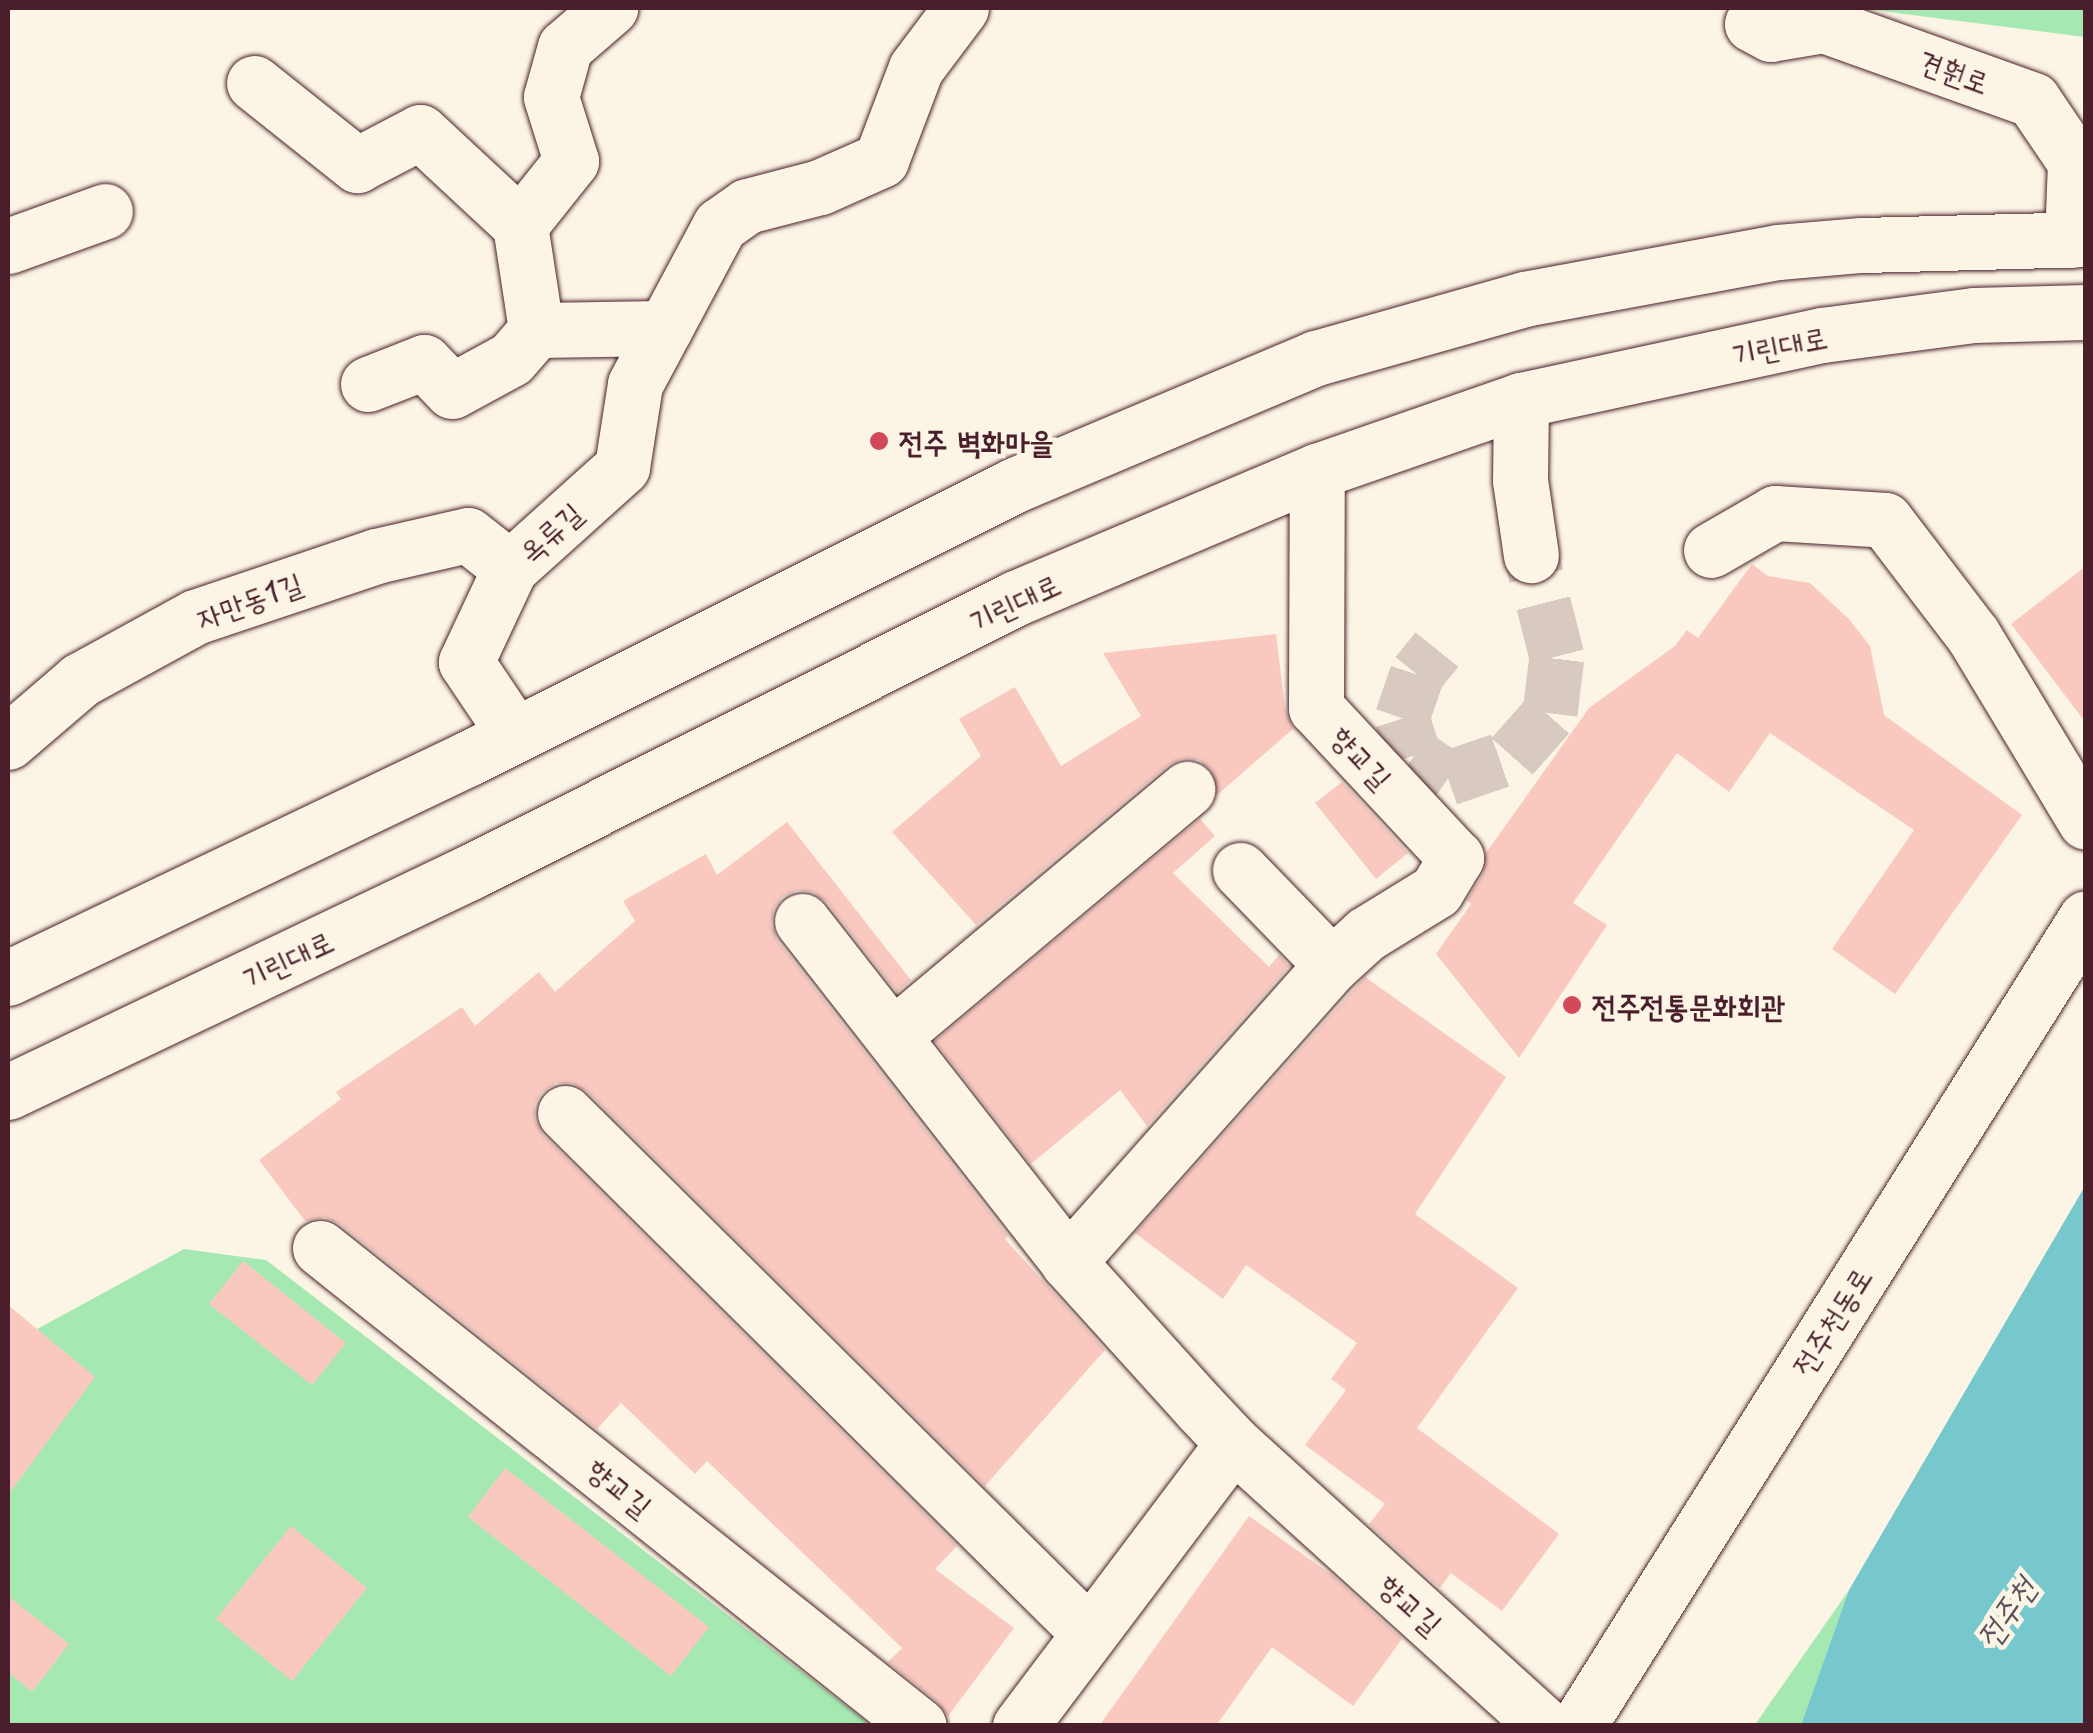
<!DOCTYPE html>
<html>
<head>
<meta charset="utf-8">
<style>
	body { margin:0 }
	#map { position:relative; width:2093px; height:1733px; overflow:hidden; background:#fcf5e5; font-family:"Playpen Sans","Poor Story",sans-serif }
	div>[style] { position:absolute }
	.green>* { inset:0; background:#a5e8b2 }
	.water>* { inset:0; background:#76c8cc }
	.building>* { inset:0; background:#f9c9c0 }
	.minor-tunnel>* { height:55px; margin-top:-27.5px; transform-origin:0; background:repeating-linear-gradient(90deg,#d8cac0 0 55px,transparent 0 83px) }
	.roads { filter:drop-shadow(0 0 2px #4a1f2b) drop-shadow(0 0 2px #4a1f2b) }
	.minor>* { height:55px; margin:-27.5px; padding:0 27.5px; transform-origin:27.5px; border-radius:27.5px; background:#fcf5e5 }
	.dots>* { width:28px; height:28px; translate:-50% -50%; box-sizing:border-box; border:5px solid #fcf5e5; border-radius:50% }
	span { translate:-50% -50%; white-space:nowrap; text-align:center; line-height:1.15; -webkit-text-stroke:9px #fcf5e5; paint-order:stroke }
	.street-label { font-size:30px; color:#4a1f2b }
	.poi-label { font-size:30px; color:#4a1f2b; font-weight:700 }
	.left { translate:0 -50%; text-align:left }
	.water-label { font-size:32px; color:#57525b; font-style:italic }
	.frame { position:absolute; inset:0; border:10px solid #4a1f2b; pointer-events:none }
</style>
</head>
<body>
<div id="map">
	<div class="green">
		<i style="clip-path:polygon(1857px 8px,2085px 8px,2085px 37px)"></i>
		<i style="clip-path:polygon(184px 1249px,266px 1260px,871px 1725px,8px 1726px,8px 1345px)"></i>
		<i style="clip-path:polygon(1849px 1590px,1801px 1725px,1754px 1726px)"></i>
	</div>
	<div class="water">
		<i style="clip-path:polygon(2085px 1186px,2085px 1725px,1801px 1725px,1849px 1590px)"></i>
	</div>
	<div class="building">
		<i style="clip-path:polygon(1752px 564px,1768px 576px,1810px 583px,1849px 619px,1870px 646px,1884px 715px,2022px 815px,1895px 994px,1832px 949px,1914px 830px,1770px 733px,1729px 792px,1677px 753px,1573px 903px,1607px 925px,1519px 1058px,1436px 954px,1471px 904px,1467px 900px,1483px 874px,1486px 853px,1589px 708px,1675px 646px,1687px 630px,1698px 638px)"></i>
		<i style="clip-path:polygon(2086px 566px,2086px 723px,2011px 624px)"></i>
		<i style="clip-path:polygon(1276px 634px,1285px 708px,1293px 729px,1217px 795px,1211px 770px,1199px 760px,1183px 758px,1168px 765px,976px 925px,892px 832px,981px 756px,959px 719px,1015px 687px,1061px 766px,1141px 716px,1103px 653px)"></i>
		<i style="clip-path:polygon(1342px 782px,1408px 853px,1376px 879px,1315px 803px)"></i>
		<i style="clip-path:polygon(1200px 819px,1215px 836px,1173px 873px,1269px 967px,1279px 955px,1289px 966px,1147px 1126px,1120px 1090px,1031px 1164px,935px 1041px)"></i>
		<i style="clip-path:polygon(787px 822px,911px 980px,897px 992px,827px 902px,813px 892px,797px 890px,782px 897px,774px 908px,771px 924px,777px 940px,1008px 1236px,1005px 1239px,1105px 1350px,985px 1486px,587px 1091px,572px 1083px,556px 1083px,542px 1092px,535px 1104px,535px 1120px,543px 1135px,957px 1546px,935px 1569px,1014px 1628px,948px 1716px,938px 1702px,888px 1662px,902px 1648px,707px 1461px,695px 1474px,621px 1403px,597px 1429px,340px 1224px,324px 1217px,305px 1221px,259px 1160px,341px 1099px,336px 1092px,462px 1007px,475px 1026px,539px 972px,555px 992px,635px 921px,623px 901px,706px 854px,717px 875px)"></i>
		<i style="clip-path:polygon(1365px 977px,1506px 1077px,1415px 1214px,1518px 1288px,1417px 1428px,1559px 1534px,1502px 1611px,1451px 1573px,1440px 1588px,1369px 1524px,1385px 1504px,1305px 1445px,1346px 1390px,1331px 1379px,1357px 1343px,1246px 1265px,1223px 1299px,1135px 1233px)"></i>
		<i style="clip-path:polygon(243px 1261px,346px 1343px,312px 1385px,209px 1304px)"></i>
		<i style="clip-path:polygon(8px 1305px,95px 1377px,8px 1495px)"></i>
		<i style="clip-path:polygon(505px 1468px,709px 1627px,671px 1676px,468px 1517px)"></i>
		<i style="clip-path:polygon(1249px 1516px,1332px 1575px,1402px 1639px,1353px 1706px,1272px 1647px,1216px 1726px,1099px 1726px)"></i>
		<i style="clip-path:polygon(291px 1526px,367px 1588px,292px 1681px,216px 1619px)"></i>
		<i style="clip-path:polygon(8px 1596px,69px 1644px,32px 1692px,8px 1672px)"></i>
	</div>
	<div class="minor-tunnel">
		<i style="left:1437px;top:649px;width:32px;rotate:129deg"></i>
		<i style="left:1417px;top:674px;width:46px;rotate:108.8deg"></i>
		<i style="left:1402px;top:718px;width:39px;rotate:72deg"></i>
		<i style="left:1414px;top:755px;width:41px;rotate:34.1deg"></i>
		<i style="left:1448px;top:778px;width:68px;rotate:-19deg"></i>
		<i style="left:1512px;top:756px;width:57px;rotate:-48.5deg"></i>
		<i style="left:1550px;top:713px;width:57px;rotate:-83deg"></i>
		<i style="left:1557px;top:656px;width:104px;rotate:-104.4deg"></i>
	</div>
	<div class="roads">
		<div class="minor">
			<i style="left:1769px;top:8px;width:23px;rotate:137deg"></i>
			<i style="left:1752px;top:24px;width:21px;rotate:28deg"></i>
			<i style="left:1771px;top:34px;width:54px;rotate:-9.6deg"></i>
			<i style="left:1824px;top:25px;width:222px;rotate:19.7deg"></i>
			<i style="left:2033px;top:100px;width:75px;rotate:55.9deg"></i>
			<i style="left:2075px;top:162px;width:78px;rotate:92.2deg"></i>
			<i style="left:254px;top:83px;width:132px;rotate:38.5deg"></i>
			<i style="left:357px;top:165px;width:71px;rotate:-27.6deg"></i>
			<i style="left:420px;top:132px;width:137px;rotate:42.9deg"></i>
			<i style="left:520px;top:225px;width:106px;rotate:81.3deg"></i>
			<i style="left:536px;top:330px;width:129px;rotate:-0.9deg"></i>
			<i style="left:520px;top:225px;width:82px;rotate:-51.4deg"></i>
			<i style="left:571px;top:161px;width:67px;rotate:-107.4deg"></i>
			<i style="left:551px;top:97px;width:52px;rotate:-74.4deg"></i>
			<i style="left:565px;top:47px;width:60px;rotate:-40.9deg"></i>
			<i style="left:8px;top:246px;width:103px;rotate:-19.8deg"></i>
			<i style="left:368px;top:384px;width:60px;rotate:-21.4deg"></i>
			<i style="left:424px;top:362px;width:40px;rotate:46deg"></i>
			<i style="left:452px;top:391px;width:67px;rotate:-28.5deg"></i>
			<i style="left:511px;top:359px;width:38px;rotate:-49deg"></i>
			<i style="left:1521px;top:400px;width:80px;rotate:90.7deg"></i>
			<i style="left:1520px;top:480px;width:76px;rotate:81.7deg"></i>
			<i style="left:1711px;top:550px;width:74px;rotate:-30deg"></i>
			<i style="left:1775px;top:513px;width:110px;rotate:3.6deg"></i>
			<i style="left:1885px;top:520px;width:145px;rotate:52.6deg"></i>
			<i style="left:1973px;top:635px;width:218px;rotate:58.9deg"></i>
			<i style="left:515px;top:735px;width:88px;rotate:-123.9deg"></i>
			<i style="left:466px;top:662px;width:104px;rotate:-64.9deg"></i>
			<i style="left:510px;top:568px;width:151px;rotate:-42deg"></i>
			<i style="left:622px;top:467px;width:84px;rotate:-81.1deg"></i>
			<i style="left:635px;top:384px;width:180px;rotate:-61.9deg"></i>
			<i style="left:720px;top:225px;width:33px;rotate:-35deg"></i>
			<i style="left:747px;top:206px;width:75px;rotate:-14.6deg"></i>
			<i style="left:820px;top:187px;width:67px;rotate:-23.9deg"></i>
			<i style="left:881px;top:160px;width:98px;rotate:-69.2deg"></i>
			<i style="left:916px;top:68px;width:75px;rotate:-53.1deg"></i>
			<i style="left:8px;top:742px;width:95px;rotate:-40.7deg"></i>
			<i style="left:80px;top:680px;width:131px;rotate:-28.7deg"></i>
			<i style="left:195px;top:617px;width:191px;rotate:-18.6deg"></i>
			<i style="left:376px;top:556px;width:94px;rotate:-12.9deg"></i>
			<i style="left:468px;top:535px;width:53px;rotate:38.2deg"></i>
			<i style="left:1240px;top:870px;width:132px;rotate:45.9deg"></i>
			<i style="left:802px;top:921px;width:432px;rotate:52deg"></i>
			<i style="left:1068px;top:1262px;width:195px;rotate:47.9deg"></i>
			<i style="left:1199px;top:1407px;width:50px;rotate:46.6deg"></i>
			<i style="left:1233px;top:1443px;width:421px;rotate:42.2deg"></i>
			<i style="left:8px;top:978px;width:509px;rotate:-25.51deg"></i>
			<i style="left:467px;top:759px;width:613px;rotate:-26.57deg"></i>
			<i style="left:1015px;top:485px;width:327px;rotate:-22.9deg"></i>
			<i style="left:1316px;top:358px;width:216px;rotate:-15.8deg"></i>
			<i style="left:1524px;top:299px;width:258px;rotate:-10.5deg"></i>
			<i style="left:1778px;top:252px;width:84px;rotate:-4.8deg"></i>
			<i style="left:1862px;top:245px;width:224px;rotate:-1.5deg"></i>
			<i style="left:894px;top:1035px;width:383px;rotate:-40deg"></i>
			<i style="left:8px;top:1092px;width:512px;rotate:-25.46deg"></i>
			<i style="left:470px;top:872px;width:611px;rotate:-26.65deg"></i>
			<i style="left:1016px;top:598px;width:327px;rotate:-22.9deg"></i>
			<i style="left:1317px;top:471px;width:216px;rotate:-19.2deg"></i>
			<i style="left:1521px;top:400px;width:308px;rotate:-12.2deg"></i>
			<i style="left:1822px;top:335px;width:153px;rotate:-7.5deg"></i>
			<i style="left:1974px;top:315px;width:112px;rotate:-1.5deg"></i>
			<i style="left:565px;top:1113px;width:738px;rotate:44.78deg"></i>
			<i style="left:320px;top:1248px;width:766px;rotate:38.59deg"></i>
			<i style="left:1068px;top:1262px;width:397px;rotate:-48.4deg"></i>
			<i style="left:1332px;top:965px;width:46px;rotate:-42.4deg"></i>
			<i style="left:1366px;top:934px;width:82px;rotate:-31.6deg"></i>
			<i style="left:1436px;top:891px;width:39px;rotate:-59deg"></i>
			<i style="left:1456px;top:858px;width:205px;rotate:-133deg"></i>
			<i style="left:1316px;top:708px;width:237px;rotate:-89.8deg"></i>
			<i style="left:1020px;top:1726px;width:354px;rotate:-53deg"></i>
			<i style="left:1578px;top:1726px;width:954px;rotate:-57.84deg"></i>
		</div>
	</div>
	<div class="dots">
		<i style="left:879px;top:441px;background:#d1495b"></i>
		<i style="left:1572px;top:1005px;background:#d1495b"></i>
	</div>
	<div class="street-label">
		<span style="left:1954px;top:71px;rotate:20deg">견훤로</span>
		<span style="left:1779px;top:345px;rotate:-11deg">기린대로</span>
		<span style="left:550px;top:532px;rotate:-42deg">옥류길</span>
		<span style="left:249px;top:600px;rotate:-20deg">자만동1길</span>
		<span style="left:1014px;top:602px;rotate:-25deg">기린대로</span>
		<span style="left:1362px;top:757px;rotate:47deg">향교길</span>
		<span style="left:287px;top:959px;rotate:-25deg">기린대로</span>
		<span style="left:1831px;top:1321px;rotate:-58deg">전주천동로</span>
		<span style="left:620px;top:1487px;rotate:39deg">향교길</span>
		<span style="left:1411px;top:1604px;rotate:42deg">향교길</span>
	</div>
	<div class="poi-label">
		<span class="left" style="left:899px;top:441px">전주 벽화마을</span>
		<span class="left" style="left:1592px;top:1005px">전주전통문화회관</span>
	</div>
	<div class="water-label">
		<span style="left:2005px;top:1612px;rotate:-55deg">전주천</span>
	</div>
	<div class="frame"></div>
</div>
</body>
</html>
